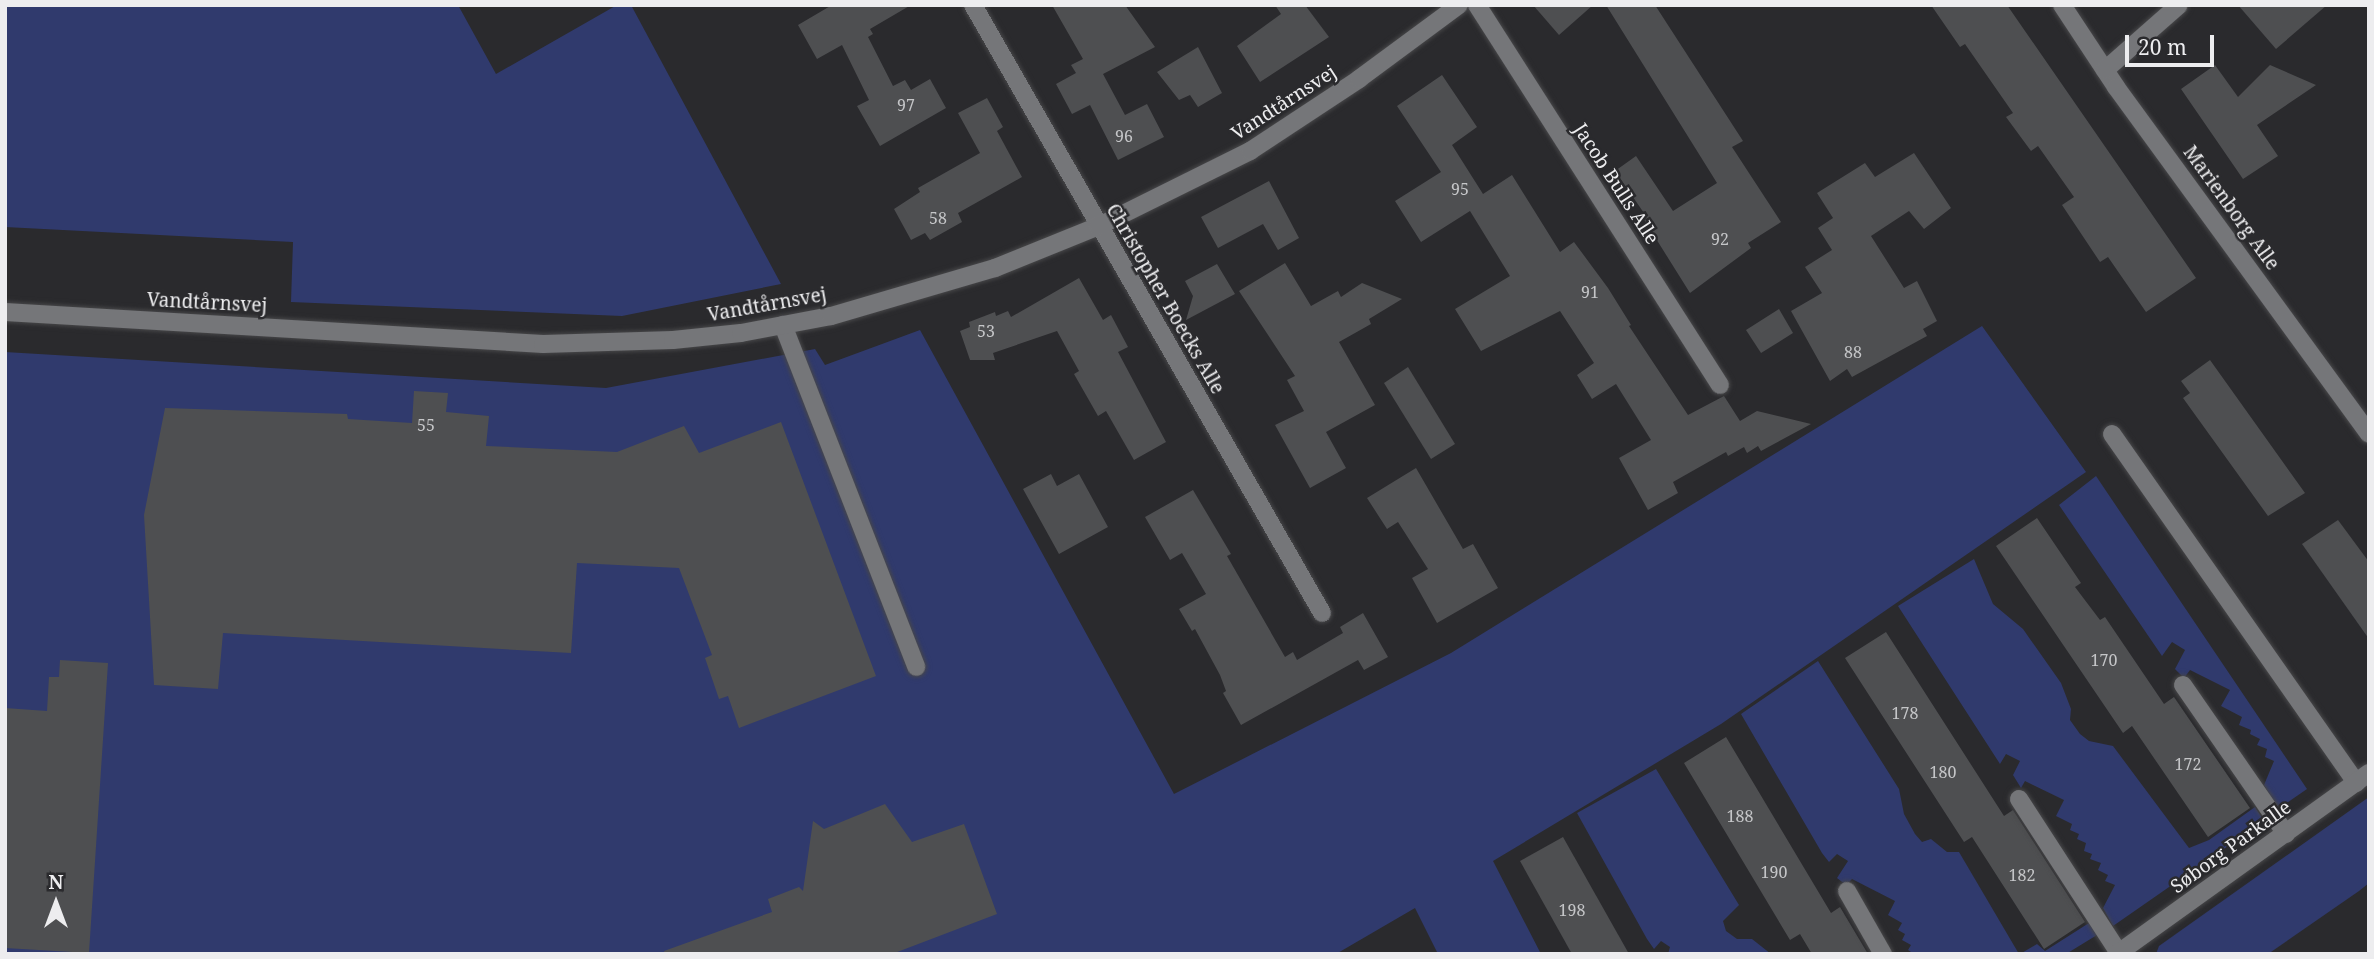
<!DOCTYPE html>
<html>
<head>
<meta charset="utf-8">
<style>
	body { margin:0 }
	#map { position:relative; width:2374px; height:959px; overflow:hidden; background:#2a2a2d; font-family:"Noto Serif",serif }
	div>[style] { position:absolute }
	.green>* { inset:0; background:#303a6d }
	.building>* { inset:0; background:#4e4f51 }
	.roads { filter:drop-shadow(0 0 2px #474749) drop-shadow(0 0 2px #474749) }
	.service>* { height:18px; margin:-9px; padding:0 9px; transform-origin:9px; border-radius:9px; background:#757679 }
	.minor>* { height:18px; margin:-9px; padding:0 9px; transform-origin:9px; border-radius:9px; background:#757679 }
	.tertiary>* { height:18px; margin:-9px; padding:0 9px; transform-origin:9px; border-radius:9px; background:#757679 }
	span { translate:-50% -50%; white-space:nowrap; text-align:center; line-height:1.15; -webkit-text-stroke:5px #2a2a2d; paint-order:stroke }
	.number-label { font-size:16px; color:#c5c6c8 }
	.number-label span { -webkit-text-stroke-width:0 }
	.street-label { font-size:19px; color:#ededef }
	.frame { position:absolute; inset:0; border:7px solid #ededef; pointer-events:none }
	.north { position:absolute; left:21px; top:868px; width:70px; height:70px; -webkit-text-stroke:5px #2a2a2d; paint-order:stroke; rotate:0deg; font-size:19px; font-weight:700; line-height:28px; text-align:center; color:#ededef }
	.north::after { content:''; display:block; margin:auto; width:24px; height:32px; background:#ededef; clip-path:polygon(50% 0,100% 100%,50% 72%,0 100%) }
	.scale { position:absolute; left:2125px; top:35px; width:89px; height:32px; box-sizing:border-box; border:4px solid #ededef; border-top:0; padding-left:9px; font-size:21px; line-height:24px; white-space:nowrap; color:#ededef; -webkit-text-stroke:5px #2a2a2d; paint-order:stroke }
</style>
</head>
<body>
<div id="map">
	<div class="green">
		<i style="clip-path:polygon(5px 5px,458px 5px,496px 74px,617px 5px,631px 5px,781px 284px,622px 316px,291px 302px,293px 242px,5px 227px)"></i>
		<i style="clip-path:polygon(1982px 326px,2086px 472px,1721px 724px,1493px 861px,1541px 954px,1438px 954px,1415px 908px,1336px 954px,5px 954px,5px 352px,606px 388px,815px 349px,825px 365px,920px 330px,1174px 794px,1451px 653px)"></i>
		<i style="clip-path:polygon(2096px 476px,2307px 789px,2278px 809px,2264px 785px,2274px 761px,2265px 757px,2267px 749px,2257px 745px,2260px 739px,2250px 734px,2251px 730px,2239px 725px,2242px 717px,2221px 706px,2230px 690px,2190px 670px,2184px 678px,2175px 669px,2185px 650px,2172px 642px,2162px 656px,2059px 505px)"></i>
		<i style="clip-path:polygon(1974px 559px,1993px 604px,2023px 629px,2061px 683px,2071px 709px,2070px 720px,2080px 734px,2089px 741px,2113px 746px,2189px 848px,2209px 840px,2255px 807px,2264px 821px,2113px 926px,2103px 908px,2115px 885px,2105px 881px,2108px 875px,2098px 870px,2101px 863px,2090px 859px,2092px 854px,2084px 851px,2086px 843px,2077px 839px,2079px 834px,2070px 830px,2072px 824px,2056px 816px,2064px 800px,2025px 781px,2021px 788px,2013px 775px,2020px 761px,2006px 754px,2000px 764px,1898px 606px)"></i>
		<i style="clip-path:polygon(1818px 661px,1899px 789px,1904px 814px,1915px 834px,1922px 842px,1931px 839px,1947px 852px,1959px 852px,2019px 954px,1914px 954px,1908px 950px,1911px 945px,1902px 940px,1905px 934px,1898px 930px,1902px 923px,1888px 915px,1895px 901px,1852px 879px,1846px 885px,1837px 878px,1848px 861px,1837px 854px,1829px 862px,1822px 853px,1741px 714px)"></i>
		<i style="clip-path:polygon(1656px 769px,1739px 905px,1723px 921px,1726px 931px,1737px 939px,1752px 939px,1771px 954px,1668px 954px,1670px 947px,1661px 941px,1654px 949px,1647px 939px,1577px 813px)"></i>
		<i style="clip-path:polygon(2369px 797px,2369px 883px,2359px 891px,2268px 954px,2156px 954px,2159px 946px)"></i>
		<i style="clip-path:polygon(2089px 923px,2097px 935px,2066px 954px,2020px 954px,2037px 944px,2045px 951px)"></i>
	</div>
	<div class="building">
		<i style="clip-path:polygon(832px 5px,911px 5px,870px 29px,873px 34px,868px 37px,893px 86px,905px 80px,911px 90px,930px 79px,946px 108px,880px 146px,857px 106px,869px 100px,842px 45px,817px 59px,798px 25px)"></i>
		<i style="clip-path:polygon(1052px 5px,1125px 5px,1155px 47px,1103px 74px,1125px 115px,1147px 104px,1164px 137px,1118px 160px,1090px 105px,1072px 114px,1056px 84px,1076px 73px,1071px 65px,1083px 59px)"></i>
		<i style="clip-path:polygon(1275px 5px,1305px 5px,1329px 37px,1260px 82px,1237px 46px,1281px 14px)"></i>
		<i style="clip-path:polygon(1533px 5px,1593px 5px,1559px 35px)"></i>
		<i style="clip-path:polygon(1606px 5px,1655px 5px,1743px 141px,1732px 147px,1781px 222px,1748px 243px,1751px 248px,1690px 293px,1643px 218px,1646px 216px,1615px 171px,1636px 156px,1673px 211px,1717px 183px)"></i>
		<i style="clip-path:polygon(1931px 5px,2007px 5px,2196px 278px,2146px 312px,2108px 257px,2100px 262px,2062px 205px,2074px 197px,2038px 146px,2031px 151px,2006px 117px,2013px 113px,1965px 44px,1960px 47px)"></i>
		<i style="clip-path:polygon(2238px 5px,2327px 5px,2276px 49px)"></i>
		<i style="clip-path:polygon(1198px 47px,1222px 93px,1198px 107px,1190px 95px,1179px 100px,1157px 72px)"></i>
		<i style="clip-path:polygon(2215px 65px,2238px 97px,2270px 65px,2316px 85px,2257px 125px,2278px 156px,2243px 179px,2181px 89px)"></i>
		<i style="clip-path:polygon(1442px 75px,1477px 127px,1452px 145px,1483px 194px,1512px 175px,1560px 252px,1574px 242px,1608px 288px,1631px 325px,1629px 326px,1688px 415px,1724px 396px,1740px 421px,1757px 411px,1811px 424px,1761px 451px,1758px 446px,1747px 453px,1744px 447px,1728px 456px,1726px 452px,1673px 482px,1678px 493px,1648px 510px,1619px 458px,1651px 440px,1616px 384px,1592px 399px,1577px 375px,1594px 363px,1560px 311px,1481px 351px,1455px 309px,1510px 276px,1470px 211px,1421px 242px,1395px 201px,1441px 172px,1397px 106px)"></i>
		<i style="clip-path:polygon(987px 98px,1003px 127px,997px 131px,1022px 177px,958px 213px,962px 222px,930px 240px,925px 233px,911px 240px,894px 209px,920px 192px,918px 188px,980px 153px,958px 113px)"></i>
		<i style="clip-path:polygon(1914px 153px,1951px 208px,1924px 229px,1909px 211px,1871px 236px,1904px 288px,1917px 281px,1937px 321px,1923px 329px,1927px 336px,1852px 377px,1847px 369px,1830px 381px,1791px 311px,1822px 293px,1805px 267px,1832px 250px,1818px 228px,1833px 218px,1817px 193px,1865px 163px,1875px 177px)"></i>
		<i style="clip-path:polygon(1269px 181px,1299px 238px,1278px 250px,1263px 224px,1218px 248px,1201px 217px)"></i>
		<i style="clip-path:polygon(1285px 263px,1311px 306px,1338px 291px,1341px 297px,1362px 283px,1402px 299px,1369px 319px,1371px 324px,1339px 342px,1375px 405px,1326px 432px,1346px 468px,1310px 488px,1275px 425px,1304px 411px,1287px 380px,1295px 376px,1239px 291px)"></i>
		<i style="clip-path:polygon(1217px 264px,1235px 294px,1186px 320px,1193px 296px,1185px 281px)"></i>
		<i style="clip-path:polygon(1079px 278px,1103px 320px,1111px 315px,1128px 347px,1118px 352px,1166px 442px,1134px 460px,1106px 411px,1098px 416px,1074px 374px,1079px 371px,1057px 331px,993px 353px,995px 360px,970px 360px,960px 331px,970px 327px,969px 322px,995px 312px,996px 316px,1008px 311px,1011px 317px)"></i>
		<i style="clip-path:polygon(1779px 309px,1793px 333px,1761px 353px,1746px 330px)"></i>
		<i style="clip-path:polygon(2210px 360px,2305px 493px,2268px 516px,2183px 398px,2190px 393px,2181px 381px)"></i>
		<i style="clip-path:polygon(1408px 367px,1455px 444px,1431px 459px,1384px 383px)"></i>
		<i style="clip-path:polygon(414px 391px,448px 393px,446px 412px,489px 416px,486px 446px,617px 452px,684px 426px,699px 453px,781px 422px,876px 676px,739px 728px,728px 696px,719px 699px,705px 658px,712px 655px,679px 568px,577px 563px,571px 653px,223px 633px,218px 689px,154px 685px,144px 515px,165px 408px,347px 414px,348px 419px,412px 423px)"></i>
		<i style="clip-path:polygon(1416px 468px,1463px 549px,1473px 544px,1498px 588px,1437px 623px,1412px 578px,1428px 569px,1398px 522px,1387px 529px,1367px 498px)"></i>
		<i style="clip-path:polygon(1051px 474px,1057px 486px,1079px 474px,1108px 527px,1059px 554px,1023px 489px)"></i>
		<i style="clip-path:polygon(1193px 490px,1231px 554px,1227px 556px,1285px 657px,1293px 652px,1297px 660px,1343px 633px,1340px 627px,1363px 613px,1388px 657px,1364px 670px,1358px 660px,1241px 725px,1223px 693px,1226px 691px,1220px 675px,1195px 629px,1192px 631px,1179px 609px,1206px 594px,1182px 553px,1170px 560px,1145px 517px)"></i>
		<i style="clip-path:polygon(2037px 518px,2081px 583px,2075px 587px,2100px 620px,2105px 617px,2164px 704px,2174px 697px,2250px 808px,2208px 837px,2132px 726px,2123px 733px,1996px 546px)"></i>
		<i style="clip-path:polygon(2338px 520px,2369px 562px,2369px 639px,2302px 544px)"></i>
		<i style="clip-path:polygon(1886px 632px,2004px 816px,2013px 810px,2085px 922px,2044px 949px,1972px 837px,1964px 842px,1845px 658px)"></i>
		<i style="clip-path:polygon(60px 660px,108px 663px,89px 953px,5px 948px,5px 708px,47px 711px,49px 677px,59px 677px)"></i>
		<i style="clip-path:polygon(1726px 737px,1831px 913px,1840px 907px,1868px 954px,1812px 954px,1800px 934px,1790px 940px,1684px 763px)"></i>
		<i style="clip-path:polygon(885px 804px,912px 842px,964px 824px,997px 914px,892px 954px,665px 954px,664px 951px,772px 912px,768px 899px,799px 887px,803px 891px,813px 821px,824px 829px)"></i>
		<i style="clip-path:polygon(1563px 837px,1629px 954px,1572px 954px,1520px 861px)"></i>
	</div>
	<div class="roads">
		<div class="service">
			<i style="left:783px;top:325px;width:367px;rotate:68.7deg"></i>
			<i style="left:2112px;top:434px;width:426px;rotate:55deg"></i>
			<i style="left:2183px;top:685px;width:181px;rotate:55.3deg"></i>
			<i style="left:2019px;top:799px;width:184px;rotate:57deg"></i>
			<i style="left:1847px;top:891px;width:73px;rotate:60.3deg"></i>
		</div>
		<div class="minor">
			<i style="left:973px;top:5px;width:701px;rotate:60.14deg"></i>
			<i style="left:1477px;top:5px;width:451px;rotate:57.4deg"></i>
			<i style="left:2062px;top:5px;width:98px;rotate:56.6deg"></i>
			<i style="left:2116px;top:87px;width:429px;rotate:53.9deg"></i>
			<i style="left:2105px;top:70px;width:98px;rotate:-41.3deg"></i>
			<i style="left:2117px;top:954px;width:310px;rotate:-35.7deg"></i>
		</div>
		<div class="tertiary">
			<i style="left:5px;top:312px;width:539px;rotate:3.4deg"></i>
			<i style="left:543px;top:344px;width:130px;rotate:-1.8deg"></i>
			<i style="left:673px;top:340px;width:68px;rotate:-5.9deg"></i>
			<i style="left:741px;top:333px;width:92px;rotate:-10.7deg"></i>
			<i style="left:831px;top:316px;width:171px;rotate:-16.3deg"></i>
			<i style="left:995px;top:268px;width:112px;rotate:-22deg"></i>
			<i style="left:1099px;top:226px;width:169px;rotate:-26.4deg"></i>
			<i style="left:1250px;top:151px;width:131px;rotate:-33.4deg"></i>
			<i style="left:1359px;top:79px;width:124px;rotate:-36.5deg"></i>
		</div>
	</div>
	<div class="number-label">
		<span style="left:906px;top:105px">97</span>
		<span style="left:1124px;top:136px">96</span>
		<span style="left:1460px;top:189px">95</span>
		<span style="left:938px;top:218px">58</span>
		<span style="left:1720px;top:239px">92</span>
		<span style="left:1590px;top:292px">91</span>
		<span style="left:986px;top:331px">53</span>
		<span style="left:1853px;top:352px">88</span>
		<span style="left:426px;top:425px">55</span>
		<span style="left:2104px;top:660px">170</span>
		<span style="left:1905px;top:713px">178</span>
		<span style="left:2188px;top:764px">172</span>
		<span style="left:1943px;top:772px">180</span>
		<span style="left:1740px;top:816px">188</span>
		<span style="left:1774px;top:872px">190</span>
		<span style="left:2022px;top:875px">182</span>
		<span style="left:1572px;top:910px">198</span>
	</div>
	<div class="street-label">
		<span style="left:1284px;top:103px;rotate:-33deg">Vandtårnsvej</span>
		<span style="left:1616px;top:184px;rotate:57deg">Jacob Bulls Alle</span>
		<span style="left:2231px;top:208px;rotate:54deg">Marienborg Alle</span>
		<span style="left:1165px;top:299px;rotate:60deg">Christopher Boecks Alle</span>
		<span style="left:207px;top:303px;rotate:3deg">Vandtårnsvej</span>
		<span style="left:767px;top:305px;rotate:-10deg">Vandtårnsvej</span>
		<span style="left:2231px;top:847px;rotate:-36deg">Søborg Parkalle</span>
	</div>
	<div class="frame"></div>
	<div class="north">N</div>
	<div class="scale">20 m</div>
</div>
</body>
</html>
